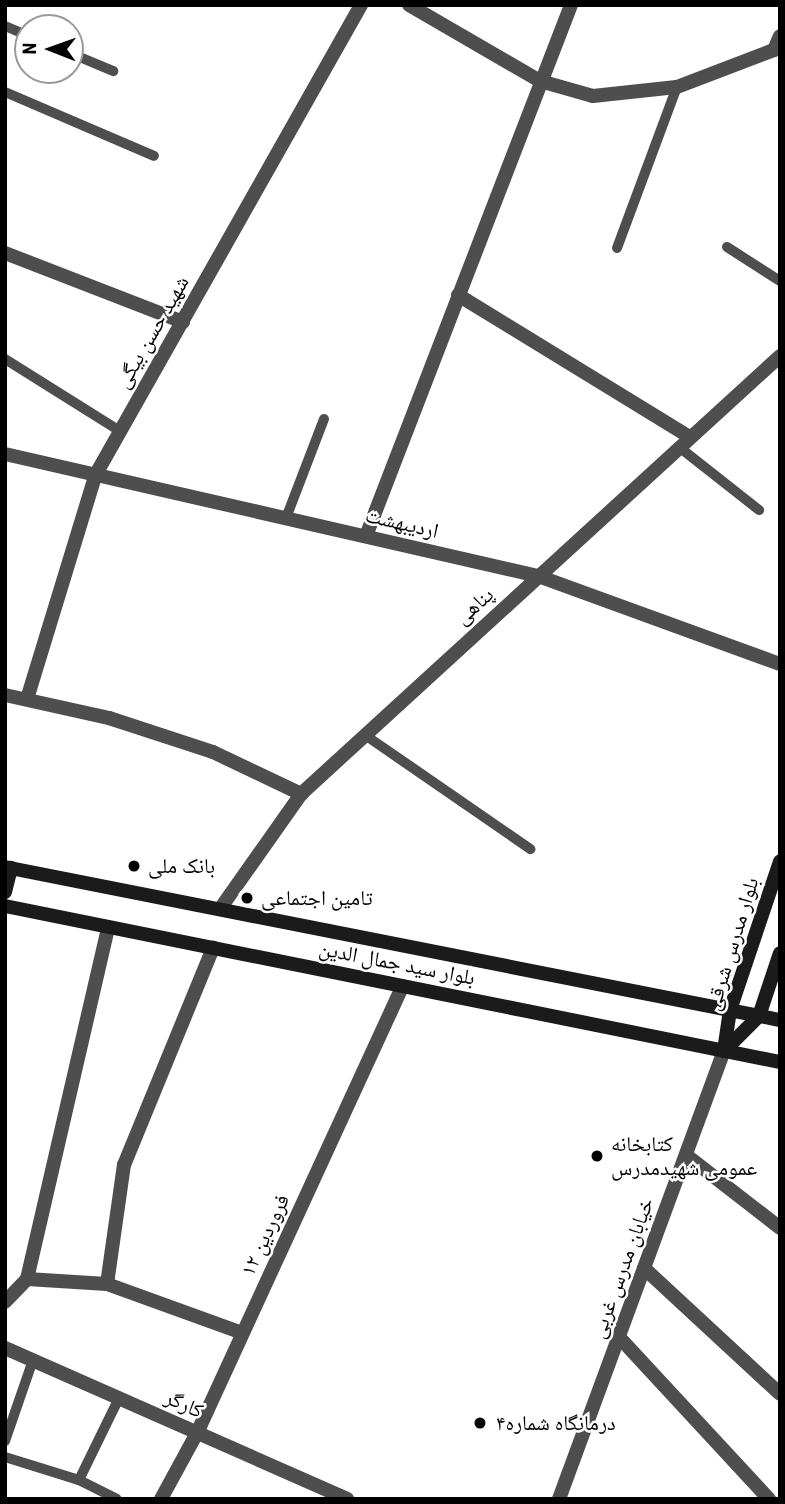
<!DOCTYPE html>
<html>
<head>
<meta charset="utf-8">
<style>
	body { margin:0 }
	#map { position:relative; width:785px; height:1504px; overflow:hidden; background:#fff; font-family:"Roboto Condensed","Noto Naskh Arabic",sans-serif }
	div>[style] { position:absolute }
	.service>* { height:10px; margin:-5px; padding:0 5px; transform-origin:5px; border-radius:5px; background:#4e4e4e }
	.minor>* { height:14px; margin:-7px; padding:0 7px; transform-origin:7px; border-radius:7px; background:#4e4e4e }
	.tertiary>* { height:14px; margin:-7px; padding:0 7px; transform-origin:7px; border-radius:7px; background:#4e4e4e }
	.secondary>* { height:14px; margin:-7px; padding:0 7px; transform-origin:7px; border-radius:7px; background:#1b1b1b }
	.dots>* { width:19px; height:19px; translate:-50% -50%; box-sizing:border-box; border:4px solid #fff; border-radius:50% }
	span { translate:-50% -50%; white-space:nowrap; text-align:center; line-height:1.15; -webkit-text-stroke:5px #fff; paint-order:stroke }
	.street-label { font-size:21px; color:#000 }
	.poi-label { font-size:21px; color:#000 }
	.left { translate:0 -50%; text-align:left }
	.frame { position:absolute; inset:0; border:7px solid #000; pointer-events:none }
	.north { position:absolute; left:14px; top:14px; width:70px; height:70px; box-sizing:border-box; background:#fff; border:2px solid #999; border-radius:50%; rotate:271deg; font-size:19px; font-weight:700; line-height:28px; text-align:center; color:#000 }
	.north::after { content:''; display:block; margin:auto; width:24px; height:32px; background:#000; clip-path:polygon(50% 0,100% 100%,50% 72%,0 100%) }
</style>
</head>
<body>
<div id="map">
	<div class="service">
		<i style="left:5px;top:26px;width:25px;rotate:23deg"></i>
		<i style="left:70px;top:53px;width:47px;rotate:22.7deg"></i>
		<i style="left:5px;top:92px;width:162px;rotate:23.2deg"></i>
		<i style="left:727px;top:247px;width:63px;rotate:32.7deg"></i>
		<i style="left:617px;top:248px;width:172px;rotate:-69.6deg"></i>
		<i style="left:5px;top:359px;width:136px;rotate:32.1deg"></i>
		<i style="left:679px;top:447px;width:102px;rotate:38.2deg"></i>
		<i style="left:286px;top:518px;width:106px;rotate:-69deg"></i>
		<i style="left:365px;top:735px;width:201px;rotate:34.6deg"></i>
		<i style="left:5px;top:1441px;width:86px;rotate:-70.9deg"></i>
		<i style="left:5px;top:1457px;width:77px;rotate:17.3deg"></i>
		<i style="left:79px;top:1480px;width:91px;rotate:-64deg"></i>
		<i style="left:79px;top:1480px;width:42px;rotate:26.6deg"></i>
	</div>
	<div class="minor">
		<i style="left:409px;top:5px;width:151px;rotate:30.1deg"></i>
		<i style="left:540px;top:81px;width:55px;rotate:15.8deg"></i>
		<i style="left:593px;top:96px;width:84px;rotate:-6.1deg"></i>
		<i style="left:677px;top:87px;width:104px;rotate:-20.9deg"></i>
		<i style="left:774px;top:50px;width:15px;rotate:-67deg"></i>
		<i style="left:5px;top:253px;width:191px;rotate:21.2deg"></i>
		<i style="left:458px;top:295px;width:272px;rotate:31.5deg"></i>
		<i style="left:366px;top:536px;width:569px;rotate:-68.89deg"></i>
		<i style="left:5px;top:695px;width:107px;rotate:12.5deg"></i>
		<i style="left:109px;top:718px;width:109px;rotate:18.1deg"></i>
		<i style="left:213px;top:752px;width:98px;rotate:25.5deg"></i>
		<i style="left:27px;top:699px;width:235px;rotate:-73deg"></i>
		<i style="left:96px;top:474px;width:539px;rotate:-60.53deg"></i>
		<i style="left:220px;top:909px;width:141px;rotate:-54.8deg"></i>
		<i style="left:301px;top:794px;width:649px;rotate:-42.44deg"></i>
		<i style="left:686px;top:1155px;width:119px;rotate:37.8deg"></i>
		<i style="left:644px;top:1268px;width:185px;rotate:42.8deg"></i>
		<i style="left:27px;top:1279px;width:361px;rotate:-77deg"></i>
		<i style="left:107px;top:1284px;width:120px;rotate:-81.9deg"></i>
		<i style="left:124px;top:1165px;width:235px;rotate:-67.7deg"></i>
		<i style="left:5px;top:1302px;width:32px;rotate:-46deg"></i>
		<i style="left:27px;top:1279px;width:80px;rotate:3.6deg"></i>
		<i style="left:107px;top:1284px;width:144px;rotate:19.9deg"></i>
		<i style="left:619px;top:1337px;width:221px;rotate:47.2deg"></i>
	</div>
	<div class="tertiary">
		<i style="left:5px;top:454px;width:547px;rotate:12.89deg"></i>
		<i style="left:538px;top:576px;width:258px;rotate:20deg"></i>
		<i style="left:5px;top:1348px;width:374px;rotate:23.8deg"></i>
		<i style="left:161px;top:1499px;width:75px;rotate:-61.4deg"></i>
		<i style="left:197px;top:1433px;width:492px;rotate:-65.3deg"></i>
		<i style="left:559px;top:1499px;width:477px;rotate:-69.8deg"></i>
	</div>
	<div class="secondary">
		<i style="left:5px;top:867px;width:790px;rotate:11.17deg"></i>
		<i style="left:5px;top:892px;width:25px;rotate:-76deg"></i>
		<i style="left:5px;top:906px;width:791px;rotate:11.38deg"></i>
		<i style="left:724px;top:1051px;width:41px;rotate:-81.7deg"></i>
		<i style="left:730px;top:1010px;width:157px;rotate:-71.4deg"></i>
		<i style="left:724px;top:1051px;width:49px;rotate:-45deg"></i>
		<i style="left:759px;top:1016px;width:66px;rotate:-71.6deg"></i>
	</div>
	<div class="dots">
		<i style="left:134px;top:866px;background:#000"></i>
		<i style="left:247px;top:898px;background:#000"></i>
		<i style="left:597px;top:1156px;background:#000"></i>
		<i style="left:480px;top:1423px;background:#000"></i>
	</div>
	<div class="street-label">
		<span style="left:152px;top:332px;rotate:-60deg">شهید حسن بیگی</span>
		<span style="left:402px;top:523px;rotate:13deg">اردیبهشت</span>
		<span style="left:474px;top:606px;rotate:-42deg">پناهی</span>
		<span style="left:732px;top:944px;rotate:-73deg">بلوار مدرس شرقی</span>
		<span style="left:397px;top:963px;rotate:11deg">بلوار سید جمال الدین</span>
		<span style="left:265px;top:1235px;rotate:-65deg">۱۲ فروردین</span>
		<span style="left:622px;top:1268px;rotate:-70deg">خیابان مدرس غربی</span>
		<span style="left:184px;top:1404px;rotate:24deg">کارگر</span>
	</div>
	<div class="poi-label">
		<span class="left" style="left:148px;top:866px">بانک ملی</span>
		<span class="left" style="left:261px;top:898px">تامین اجتماعی</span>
		<span class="left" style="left:611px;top:1156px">کتابخانه<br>عمومی شهیدمدرس</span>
		<span class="left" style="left:496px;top:1423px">درمانگاه شماره۴</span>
	</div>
	<div class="frame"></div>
	<div class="north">N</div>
</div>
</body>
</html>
